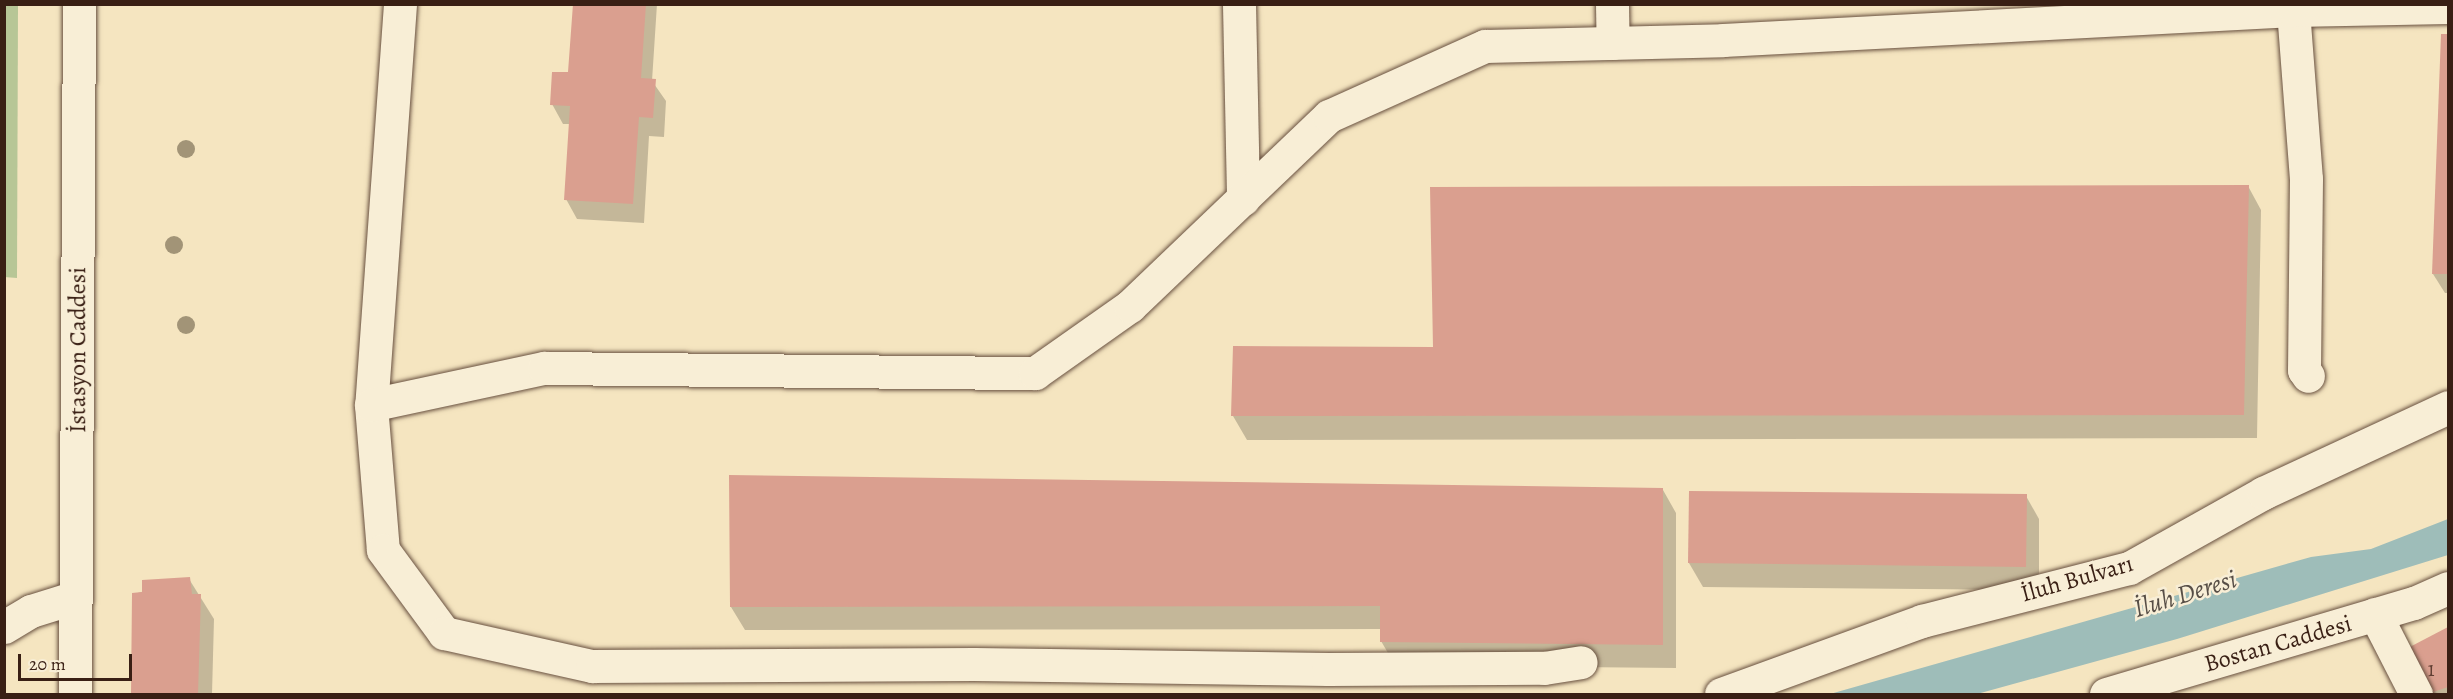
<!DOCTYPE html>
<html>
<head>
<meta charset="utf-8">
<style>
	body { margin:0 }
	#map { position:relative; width:2453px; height:699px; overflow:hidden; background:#f5e5c0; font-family:Alegreya,serif }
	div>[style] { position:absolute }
	.green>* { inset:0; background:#b7c696 }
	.water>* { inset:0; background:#9ebdb9 }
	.shadow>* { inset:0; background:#0003 }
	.building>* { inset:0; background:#da9f8f }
	.roads { filter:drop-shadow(0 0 2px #68503f) drop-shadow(0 0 2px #68503f) }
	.minor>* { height:33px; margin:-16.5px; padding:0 16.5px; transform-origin:16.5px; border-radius:16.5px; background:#f8eed6 }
	.trees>* { width:18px; height:18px; margin:-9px; border-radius:50%; background:#a29477 }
	span { translate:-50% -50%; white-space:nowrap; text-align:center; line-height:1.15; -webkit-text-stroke:5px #f8eed6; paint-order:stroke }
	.number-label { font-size:21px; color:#613f33 }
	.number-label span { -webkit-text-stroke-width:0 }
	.street-label { font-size:24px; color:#391f14 }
	.water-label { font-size:26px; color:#574e46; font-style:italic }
	.frame { position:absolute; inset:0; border:6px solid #391f14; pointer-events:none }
	.scale { position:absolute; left:18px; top:654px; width:114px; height:27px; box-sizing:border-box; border:3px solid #391f14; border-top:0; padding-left:8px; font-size:18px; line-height:21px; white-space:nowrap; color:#391f14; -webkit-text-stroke:4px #f8eed6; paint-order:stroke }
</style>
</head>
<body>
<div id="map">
	<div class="green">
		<i style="clip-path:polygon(5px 6px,18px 6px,17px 278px,4px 277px)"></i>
	</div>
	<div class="water">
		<i style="clip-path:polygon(2448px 519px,2448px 555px,2177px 639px,1977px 694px,1830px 694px,2311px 557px,2371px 549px)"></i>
	</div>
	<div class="shadow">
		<i style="clip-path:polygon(574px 4px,657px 4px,652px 81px,666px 101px,664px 137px,649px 136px,644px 223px,577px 219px,566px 199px,571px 124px,563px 124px,552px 104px,570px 74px)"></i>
		<i style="clip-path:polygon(2443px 36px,2448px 36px,2448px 293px,2445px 293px,2433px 274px)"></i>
		<i style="clip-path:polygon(2248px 186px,2261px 210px,2257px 438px,1247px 440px,1233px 416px,1234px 347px,1434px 348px)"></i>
		<i style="clip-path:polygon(1663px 490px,1676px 513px,1676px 668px,1395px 665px,1381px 641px,1382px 629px,745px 630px,731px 607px)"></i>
		<i style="clip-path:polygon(1690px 493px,2026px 496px,2039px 519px,2039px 590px,1703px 587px,1689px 563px)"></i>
		<i style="clip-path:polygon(189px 579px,214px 619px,212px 694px,132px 694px,134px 594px)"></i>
		<i style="clip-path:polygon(2448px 628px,2448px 694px,2429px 694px,2406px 651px)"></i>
	</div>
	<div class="building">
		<i style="clip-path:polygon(573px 4px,646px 4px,641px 78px,656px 79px,653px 118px,639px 117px,633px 204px,564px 200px,570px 106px,550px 105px,552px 72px,568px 72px)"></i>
		<i style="clip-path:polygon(2441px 34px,2448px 34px,2448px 274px,2432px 274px)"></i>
		<i style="clip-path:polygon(2249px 185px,2244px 415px,1231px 416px,1233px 346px,1433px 347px,1430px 187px)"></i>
		<i style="clip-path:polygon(729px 475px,1663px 488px,1663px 645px,1380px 642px,1380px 606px,730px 607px)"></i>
		<i style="clip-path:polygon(1689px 491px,2027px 494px,2026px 567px,1688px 563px)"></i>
		<i style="clip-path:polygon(190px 577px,192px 594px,201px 594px,198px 694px,131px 694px,132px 593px,142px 592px,142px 580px)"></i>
		<i style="clip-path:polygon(2448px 627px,2448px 687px,2427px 694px,2404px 650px)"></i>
	</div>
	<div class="roads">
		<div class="minor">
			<i style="left:400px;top:4px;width:402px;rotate:94.1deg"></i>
			<i style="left:371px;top:405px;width:145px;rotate:85.3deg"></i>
			<i style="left:383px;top:550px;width:103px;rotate:53.7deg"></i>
			<i style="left:444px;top:633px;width:152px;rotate:12.6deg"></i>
			<i style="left:592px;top:666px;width:382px;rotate:-0.3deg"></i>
			<i style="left:974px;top:664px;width:354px;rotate:0.8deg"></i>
			<i style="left:1328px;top:669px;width:216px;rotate:-0.3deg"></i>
			<i style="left:1544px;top:668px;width:37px;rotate:-9deg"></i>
			<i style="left:1239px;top:4px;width:195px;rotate:88.8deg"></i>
			<i style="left:1612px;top:4px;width:39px;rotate:89deg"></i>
			<i style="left:2293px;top:10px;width:169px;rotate:85.6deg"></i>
			<i style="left:2306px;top:179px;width:191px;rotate:90.6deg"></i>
			<i style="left:2304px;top:370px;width:7px;rotate:56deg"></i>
			<i style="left:371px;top:405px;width:177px;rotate:-12.1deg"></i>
			<i style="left:544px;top:368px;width:491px;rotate:0.6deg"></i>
			<i style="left:1035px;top:373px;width:116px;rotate:-35.2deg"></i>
			<i style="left:1130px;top:306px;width:275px;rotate:-43.7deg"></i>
			<i style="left:1329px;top:116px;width:171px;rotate:-24.2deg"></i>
			<i style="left:1485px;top:46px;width:238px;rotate:-1.4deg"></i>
			<i style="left:1723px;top:40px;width:571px;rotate:-3.01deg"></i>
			<i style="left:2293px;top:10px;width:155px;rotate:-1.1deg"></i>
			<i style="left:2375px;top:614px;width:90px;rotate:62.9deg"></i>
			<i style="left:4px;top:627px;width:31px;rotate:-31deg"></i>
			<i style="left:31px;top:611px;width:47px;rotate:-17.3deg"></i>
			<i style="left:75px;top:694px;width:690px;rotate:-89.67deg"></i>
			<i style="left:1721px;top:694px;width:214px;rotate:-20deg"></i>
			<i style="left:1922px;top:621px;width:214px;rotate:-14.4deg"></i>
			<i style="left:2129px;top:568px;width:154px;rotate:-29.2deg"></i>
			<i style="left:2263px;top:493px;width:204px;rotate:-24.9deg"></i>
			<i style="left:2106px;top:694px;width:321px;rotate:-16.5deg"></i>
			<i style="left:2414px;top:603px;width:37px;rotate:-24deg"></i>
		</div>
	</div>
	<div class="trees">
		<i style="left:186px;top:149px"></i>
		<i style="left:174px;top:245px"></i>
		<i style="left:186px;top:325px"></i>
	</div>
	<div class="number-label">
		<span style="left:2431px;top:669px">1</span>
	</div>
	<div class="street-label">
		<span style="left:78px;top:350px;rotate:-90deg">İstasyon Caddesi</span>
		<span style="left:2077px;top:579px;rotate:-16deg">İluh Bulvarı</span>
		<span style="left:2278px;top:644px;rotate:-16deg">Bostan Caddesi</span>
	</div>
	<div class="water-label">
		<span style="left:2185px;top:594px;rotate:-17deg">İluh Deresi</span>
	</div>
	<div class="frame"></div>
	<div class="scale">20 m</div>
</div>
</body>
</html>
